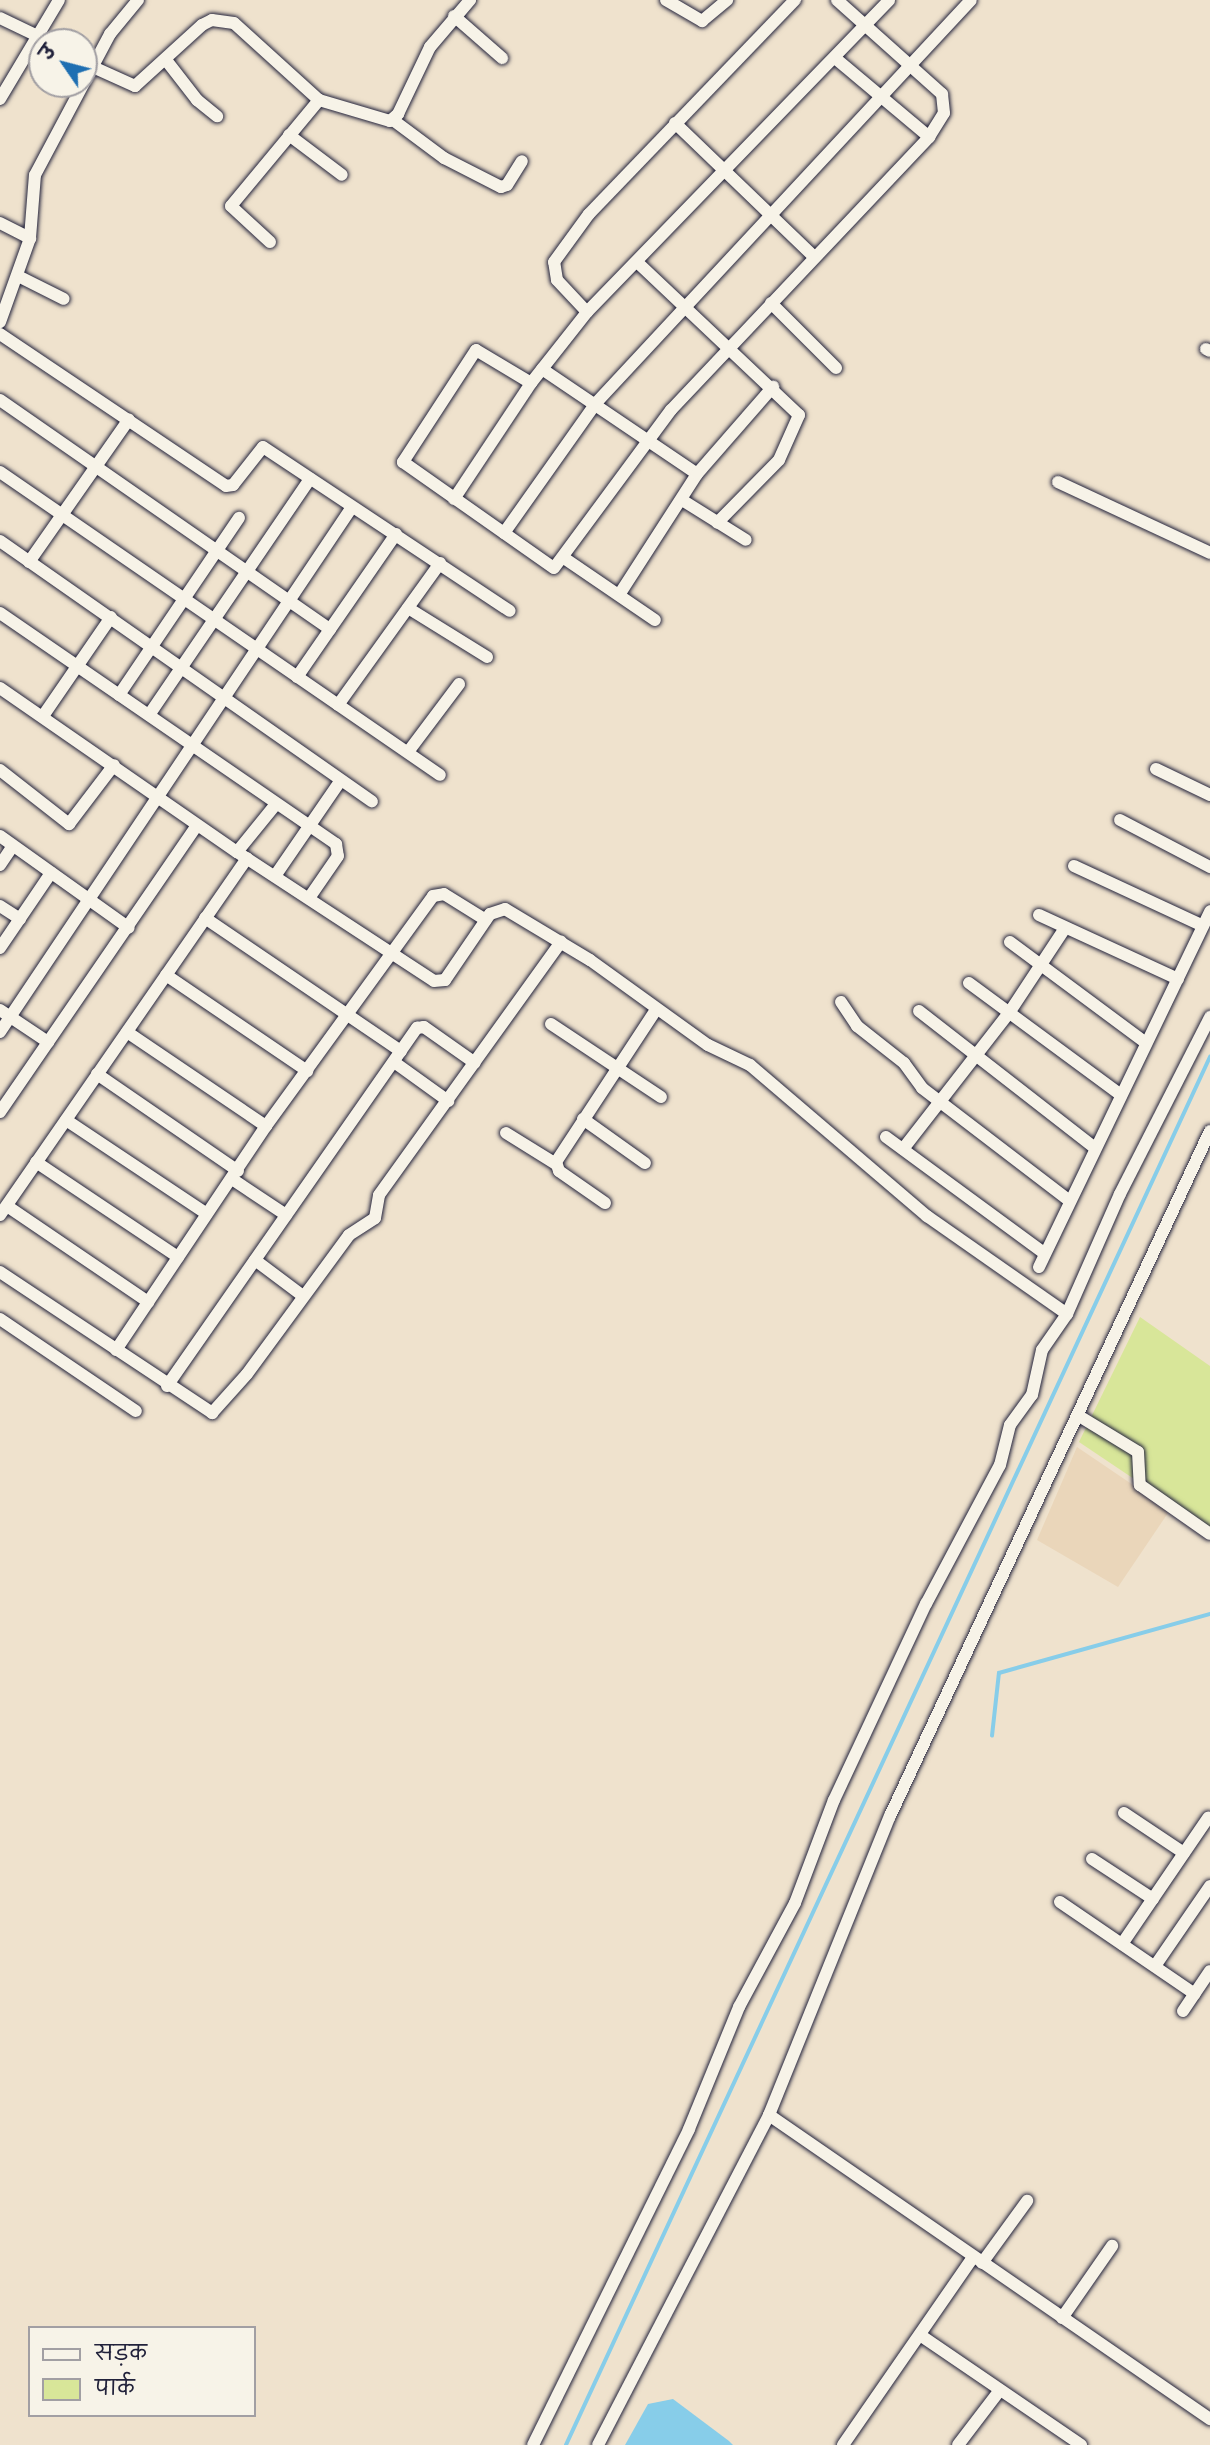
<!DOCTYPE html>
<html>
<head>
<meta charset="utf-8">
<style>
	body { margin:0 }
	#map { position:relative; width:1210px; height:2445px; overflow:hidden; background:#efe2cd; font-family:Mali,"Playpen Sans Deva",sans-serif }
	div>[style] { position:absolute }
	.built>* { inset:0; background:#ead6ba }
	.green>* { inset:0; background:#d8e699 }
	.water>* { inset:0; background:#87cde9 }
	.stream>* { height:3.5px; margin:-1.75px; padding:0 1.75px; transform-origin:1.75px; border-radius:1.75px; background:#87cde9 }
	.roads { filter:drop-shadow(0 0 2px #22223b) drop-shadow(0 0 2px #22223b) }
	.minor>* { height:12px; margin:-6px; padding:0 6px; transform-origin:6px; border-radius:6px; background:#f7f3e8 }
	span { translate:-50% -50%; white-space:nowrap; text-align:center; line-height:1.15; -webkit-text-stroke:5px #f7f3e8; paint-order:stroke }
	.legend { position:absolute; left:28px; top:2326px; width:228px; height:91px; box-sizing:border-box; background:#f7f3e8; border:2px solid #a29fa3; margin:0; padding:9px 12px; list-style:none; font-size:21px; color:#22223b }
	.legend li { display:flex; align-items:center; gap:14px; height:35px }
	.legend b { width:35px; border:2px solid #a29fa3 }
	.north { position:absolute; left:28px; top:28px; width:70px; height:70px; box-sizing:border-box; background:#f7f3e8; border:2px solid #a29fa3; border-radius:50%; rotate:305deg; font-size:19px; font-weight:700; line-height:28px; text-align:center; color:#22223b }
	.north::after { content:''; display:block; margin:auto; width:24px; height:32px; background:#1f6fb2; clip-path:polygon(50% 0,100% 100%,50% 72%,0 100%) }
</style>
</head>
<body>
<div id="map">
	<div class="built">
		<i style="clip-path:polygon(1077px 1447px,1170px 1510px,1118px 1587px,1037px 1540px)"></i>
	</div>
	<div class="green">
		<i style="clip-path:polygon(1140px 1317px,1210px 1366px,1210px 1530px,1079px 1442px)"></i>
	</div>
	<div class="water">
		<i style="clip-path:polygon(673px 2399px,729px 2441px,733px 2445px,625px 2445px,648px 2404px)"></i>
	</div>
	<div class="stream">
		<i style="left:992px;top:1736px;width:63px;rotate:-83.7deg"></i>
		<i style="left:999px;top:1673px;width:219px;rotate:-15.6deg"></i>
		<i style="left:566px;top:2445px;width:1530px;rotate:-65.11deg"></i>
	</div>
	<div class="roads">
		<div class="minor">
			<i style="left:666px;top:0;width:42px;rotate:30.3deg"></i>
			<i style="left:702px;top:21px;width:33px;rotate:-40deg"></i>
			<i style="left:454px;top:16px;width:64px;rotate:41.2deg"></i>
			<i style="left:0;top:18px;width:55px;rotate:25.6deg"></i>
			<i style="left:835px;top:58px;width:123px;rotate:40deg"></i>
			<i style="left:166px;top:60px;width:51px;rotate:52.2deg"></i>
			<i style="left:197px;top:100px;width:26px;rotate:39deg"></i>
			<i style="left:84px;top:63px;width:56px;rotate:24.3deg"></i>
			<i style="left:135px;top:86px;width:91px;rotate:-42.3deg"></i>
			<i style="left:202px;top:25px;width:11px;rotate:-27deg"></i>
			<i style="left:212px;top:20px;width:22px;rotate:8deg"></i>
			<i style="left:234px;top:23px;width:115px;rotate:42.2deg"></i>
			<i style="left:319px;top:100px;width:74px;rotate:16.5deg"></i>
			<i style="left:390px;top:121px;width:11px;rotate:-41deg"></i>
			<i style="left:398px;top:114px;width:74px;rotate:-64.5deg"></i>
			<i style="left:430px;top:47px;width:62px;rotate:-49.6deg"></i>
			<i style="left:0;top:99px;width:115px;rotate:-59.2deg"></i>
			<i style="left:393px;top:120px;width:64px;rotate:36.7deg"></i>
			<i style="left:444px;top:158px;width:64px;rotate:27deg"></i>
			<i style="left:501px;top:187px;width:6px;rotate:-18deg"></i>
			<i style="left:507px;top:185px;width:28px;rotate:-58deg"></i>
			<i style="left:675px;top:123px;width:192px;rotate:43.9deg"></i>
			<i style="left:289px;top:135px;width:66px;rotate:37deg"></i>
			<i style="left:0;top:223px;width:34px;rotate:27deg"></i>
			<i style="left:270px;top:242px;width:53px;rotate:-137.3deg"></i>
			<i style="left:231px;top:206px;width:138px;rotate:-50.3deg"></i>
			<i style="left:637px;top:262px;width:223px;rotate:43.4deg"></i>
			<i style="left:799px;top:415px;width:49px;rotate:114deg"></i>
			<i style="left:779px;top:460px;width:88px;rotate:134.5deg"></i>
			<i style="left:18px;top:276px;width:51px;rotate:26.6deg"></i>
			<i style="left:771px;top:303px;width:92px;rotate:45deg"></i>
			<i style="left:587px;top:312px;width:44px;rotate:-133.2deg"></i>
			<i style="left:557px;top:280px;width:18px;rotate:-99deg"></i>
			<i style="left:554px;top:262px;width:59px;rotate:-53.9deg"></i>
			<i style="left:589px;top:214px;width:297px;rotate:-46.1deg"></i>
			<i style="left:0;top:322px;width:89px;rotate:-70.3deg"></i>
			<i style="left:30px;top:238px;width:63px;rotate:-85.5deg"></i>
			<i style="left:35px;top:175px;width:160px;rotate:-62deg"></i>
			<i style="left:110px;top:34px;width:44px;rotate:-50.5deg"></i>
			<i style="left:0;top:334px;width:272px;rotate:33.9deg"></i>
			<i style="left:226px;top:486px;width:7px;rotate:-8deg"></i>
			<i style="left:233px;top:485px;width:48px;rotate:-51.7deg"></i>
			<i style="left:263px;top:447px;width:296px;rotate:33.6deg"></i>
			<i style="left:1206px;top:349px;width:4px;rotate:27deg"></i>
			<i style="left:542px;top:369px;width:187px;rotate:34.1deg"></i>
			<i style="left:531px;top:383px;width:64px;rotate:-149deg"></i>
			<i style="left:476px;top:350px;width:134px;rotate:123.1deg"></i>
			<i style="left:403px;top:462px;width:184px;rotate:35.1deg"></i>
			<i style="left:554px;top:568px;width:197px;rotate:-53.5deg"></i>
			<i style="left:671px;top:410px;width:376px;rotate:-46.6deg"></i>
			<i style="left:929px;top:137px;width:28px;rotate:-58deg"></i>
			<i style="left:944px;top:113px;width:19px;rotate:-96deg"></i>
			<i style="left:942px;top:94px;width:141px;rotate:-138.2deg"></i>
			<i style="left:0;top:400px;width:402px;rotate:34.8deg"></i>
			<i style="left:0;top:472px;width:534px;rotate:34.55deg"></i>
			<i style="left:1058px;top:482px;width:168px;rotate:25deg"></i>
			<i style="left:454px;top:499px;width:139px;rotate:-56.4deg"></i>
			<i style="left:531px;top:383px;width:90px;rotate:-51.7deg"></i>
			<i style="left:587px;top:312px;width:434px;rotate:-45.9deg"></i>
			<i style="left:682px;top:500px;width:75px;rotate:32deg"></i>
			<i style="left:504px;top:533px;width:159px;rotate:-54.7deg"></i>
			<i style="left:596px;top:403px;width:550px;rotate:-47.06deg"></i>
			<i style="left:0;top:541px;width:454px;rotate:35deg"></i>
			<i style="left:564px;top:558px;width:110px;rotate:34.3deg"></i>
			<i style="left:29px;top:562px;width:174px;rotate:-55deg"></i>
			<i style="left:619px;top:595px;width:144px;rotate:-57.2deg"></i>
			<i style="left:697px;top:474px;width:116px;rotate:-48.9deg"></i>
			<i style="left:408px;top:608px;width:93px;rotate:31.8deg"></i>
			<i style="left:0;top:613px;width:408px;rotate:34.5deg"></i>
			<i style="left:336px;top:844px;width:12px;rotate:81deg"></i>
			<i style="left:338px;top:856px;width:51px;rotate:124.6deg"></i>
			<i style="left:297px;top:677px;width:174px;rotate:-55.3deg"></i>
			<i style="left:0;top:688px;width:288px;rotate:34.7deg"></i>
			<i style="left:237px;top:852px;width:235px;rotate:33.2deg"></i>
			<i style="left:434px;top:981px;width:11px;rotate:-5deg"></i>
			<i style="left:445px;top:980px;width:80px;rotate:-55.7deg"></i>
			<i style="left:490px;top:914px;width:16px;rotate:-18deg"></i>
			<i style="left:505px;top:909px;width:99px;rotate:31deg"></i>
			<i style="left:590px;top:960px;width:145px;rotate:35.8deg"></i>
			<i style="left:708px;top:1045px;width:47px;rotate:25.5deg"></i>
			<i style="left:750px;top:1065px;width:233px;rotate:40.5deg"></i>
			<i style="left:927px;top:1216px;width:171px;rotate:35deg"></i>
			<i style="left:119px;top:695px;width:214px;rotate:-55.9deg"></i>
			<i style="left:338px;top:705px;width:175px;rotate:-54.3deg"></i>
			<i style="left:149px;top:715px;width:286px;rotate:-55.7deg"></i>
			<i style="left:43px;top:716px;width:120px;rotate:-55.5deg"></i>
			<i style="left:408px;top:752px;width:85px;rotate:-53.1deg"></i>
			<i style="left:1156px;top:769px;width:60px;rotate:25.7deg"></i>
			<i style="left:0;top:770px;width:88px;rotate:38deg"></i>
			<i style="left:69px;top:824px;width:74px;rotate:-52.7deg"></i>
			<i style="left:1120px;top:820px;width:102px;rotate:27.6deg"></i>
			<i style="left:0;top:836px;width:158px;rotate:35.5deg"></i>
			<i style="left:237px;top:852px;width:62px;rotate:-50.9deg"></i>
			<i style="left:0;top:865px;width:23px;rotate:-56deg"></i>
			<i style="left:1074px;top:866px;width:142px;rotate:24.9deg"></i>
			<i style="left:275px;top:876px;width:116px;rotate:-55.5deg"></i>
			<i style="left:0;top:906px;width:24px;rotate:33deg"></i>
			<i style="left:1039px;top:915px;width:153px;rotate:24.7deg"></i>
			<i style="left:205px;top:918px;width:237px;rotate:34.2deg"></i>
			<i style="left:1010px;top:942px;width:169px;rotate:36.6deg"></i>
			<i style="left:0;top:948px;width:91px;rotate:-55.8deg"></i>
			<i style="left:166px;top:975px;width:171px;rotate:34.2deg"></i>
			<i style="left:969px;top:983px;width:189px;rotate:36.4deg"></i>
			<i style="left:841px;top:1002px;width:29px;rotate:56deg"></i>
			<i style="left:857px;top:1026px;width:60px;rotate:38.2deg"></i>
			<i style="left:904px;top:1063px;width:31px;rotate:54deg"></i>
			<i style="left:922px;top:1088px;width:186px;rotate:37.4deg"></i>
			<i style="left:0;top:1010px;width:58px;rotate:33.7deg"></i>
			<i style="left:919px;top:1011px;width:223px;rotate:37.9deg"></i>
			<i style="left:551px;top:1024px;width:132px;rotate:33.6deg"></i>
			<i style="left:0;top:1032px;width:632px;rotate:-56.16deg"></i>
			<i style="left:127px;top:1032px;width:168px;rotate:34.1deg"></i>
			<i style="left:394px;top:1062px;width:67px;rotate:35.8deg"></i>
			<i style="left:97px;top:1074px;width:171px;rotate:34.5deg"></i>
			<i style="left:0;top:1112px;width:348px;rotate:-55.5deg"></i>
			<i style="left:583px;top:1119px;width:76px;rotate:35.4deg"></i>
			<i style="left:66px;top:1120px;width:169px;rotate:33.7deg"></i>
			<i style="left:506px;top:1133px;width:59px;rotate:31.8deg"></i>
			<i style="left:886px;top:1137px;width:197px;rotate:36.3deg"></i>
			<i style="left:903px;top:1149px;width:172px;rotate:-52.1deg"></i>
			<i style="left:1009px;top:1013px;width:102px;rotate:-56.6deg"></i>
			<i style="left:36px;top:1162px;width:171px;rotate:33.8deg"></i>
			<i style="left:232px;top:1179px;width:65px;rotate:33.7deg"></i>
			<i style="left:605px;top:1203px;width:56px;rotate:-145.2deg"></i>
			<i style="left:559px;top:1171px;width:9px;rotate:-108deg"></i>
			<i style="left:556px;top:1162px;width:182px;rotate:-56.7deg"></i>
			<i style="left:7px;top:1206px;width:171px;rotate:34.2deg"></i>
			<i style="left:0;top:1215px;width:434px;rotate:-55.3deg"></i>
			<i style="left:255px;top:1260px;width:60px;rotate:36.9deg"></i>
			<i style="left:1039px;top:1267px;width:395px;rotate:-64.3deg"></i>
			<i style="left:0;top:1272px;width:255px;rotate:33.6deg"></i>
			<i style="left:212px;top:1413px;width:52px;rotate:-48.1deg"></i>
			<i style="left:247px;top:1374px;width:172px;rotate:-53.7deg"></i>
			<i style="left:349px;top:1235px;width:31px;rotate:-33deg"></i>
			<i style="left:375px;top:1218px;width:23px;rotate:-80deg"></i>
			<i style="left:379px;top:1195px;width:312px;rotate:-54.3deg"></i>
			<i style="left:0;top:1319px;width:164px;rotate:34.1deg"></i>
			<i style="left:116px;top:1350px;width:270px;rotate:-56.2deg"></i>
			<i style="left:266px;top:1126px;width:284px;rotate:-54deg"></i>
			<i style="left:433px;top:896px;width:11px;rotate:-10deg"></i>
			<i style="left:444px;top:894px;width:49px;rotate:31.8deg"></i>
			<i style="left:167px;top:1386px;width:437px;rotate:-55.1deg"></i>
			<i style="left:417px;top:1028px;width:7px;rotate:-8deg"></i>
			<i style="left:424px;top:1027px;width:62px;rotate:35.2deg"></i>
			<i style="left:1079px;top:1416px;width:69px;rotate:31.4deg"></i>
			<i style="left:1138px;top:1452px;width:33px;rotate:87deg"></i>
			<i style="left:1140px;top:1485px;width:85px;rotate:35deg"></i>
			<i style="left:1124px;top:1813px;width:72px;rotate:33.7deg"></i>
			<i style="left:1092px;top:1859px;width:73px;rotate:33.3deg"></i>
			<i style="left:1060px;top:1902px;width:163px;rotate:34.3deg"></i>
			<i style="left:1122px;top:1944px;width:153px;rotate:-55.7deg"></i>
			<i style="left:1155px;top:1966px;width:97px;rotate:-55.5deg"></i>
			<i style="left:1183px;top:2011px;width:48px;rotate:-56deg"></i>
			<i style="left:769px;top:2115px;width:536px;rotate:34.58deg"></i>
			<i style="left:982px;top:2263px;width:77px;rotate:-54deg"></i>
			<i style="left:1062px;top:2318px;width:88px;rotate:-55.2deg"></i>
			<i style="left:920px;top:2335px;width:195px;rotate:34.3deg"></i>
			<i style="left:533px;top:2445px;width:352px;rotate:-63.7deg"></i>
			<i style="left:689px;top:2129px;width:132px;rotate:-67.7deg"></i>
			<i style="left:739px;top:2007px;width:118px;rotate:-61.7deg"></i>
			<i style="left:795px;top:1903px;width:110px;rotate:-69.3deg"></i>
			<i style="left:834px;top:1800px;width:217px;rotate:-64.9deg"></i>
			<i style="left:926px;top:1604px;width:157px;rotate:-62deg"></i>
			<i style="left:1000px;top:1465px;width:41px;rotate:-76deg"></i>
			<i style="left:1010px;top:1425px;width:37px;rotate:-54deg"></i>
			<i style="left:1032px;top:1395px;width:46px;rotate:-77.5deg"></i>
			<i style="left:1042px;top:1350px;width:44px;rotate:-55.2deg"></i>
			<i style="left:1067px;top:1314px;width:131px;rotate:-66.2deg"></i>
			<i style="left:1120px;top:1194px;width:199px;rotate:-63deg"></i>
			<i style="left:598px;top:2445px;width:372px;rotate:-62.6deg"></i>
			<i style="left:769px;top:2115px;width:323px;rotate:-68deg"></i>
			<i style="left:890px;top:1816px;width:756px;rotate:-64.96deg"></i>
			<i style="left:843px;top:2445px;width:229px;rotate:-55.3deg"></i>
			<i style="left:958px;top:2445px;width:69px;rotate:-52.6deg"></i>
		</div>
	</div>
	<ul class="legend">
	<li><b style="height:9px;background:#f7f3e8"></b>सड़क</li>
	<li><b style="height:19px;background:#d8e699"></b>पार्क</li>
	</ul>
	<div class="north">उ</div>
</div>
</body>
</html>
